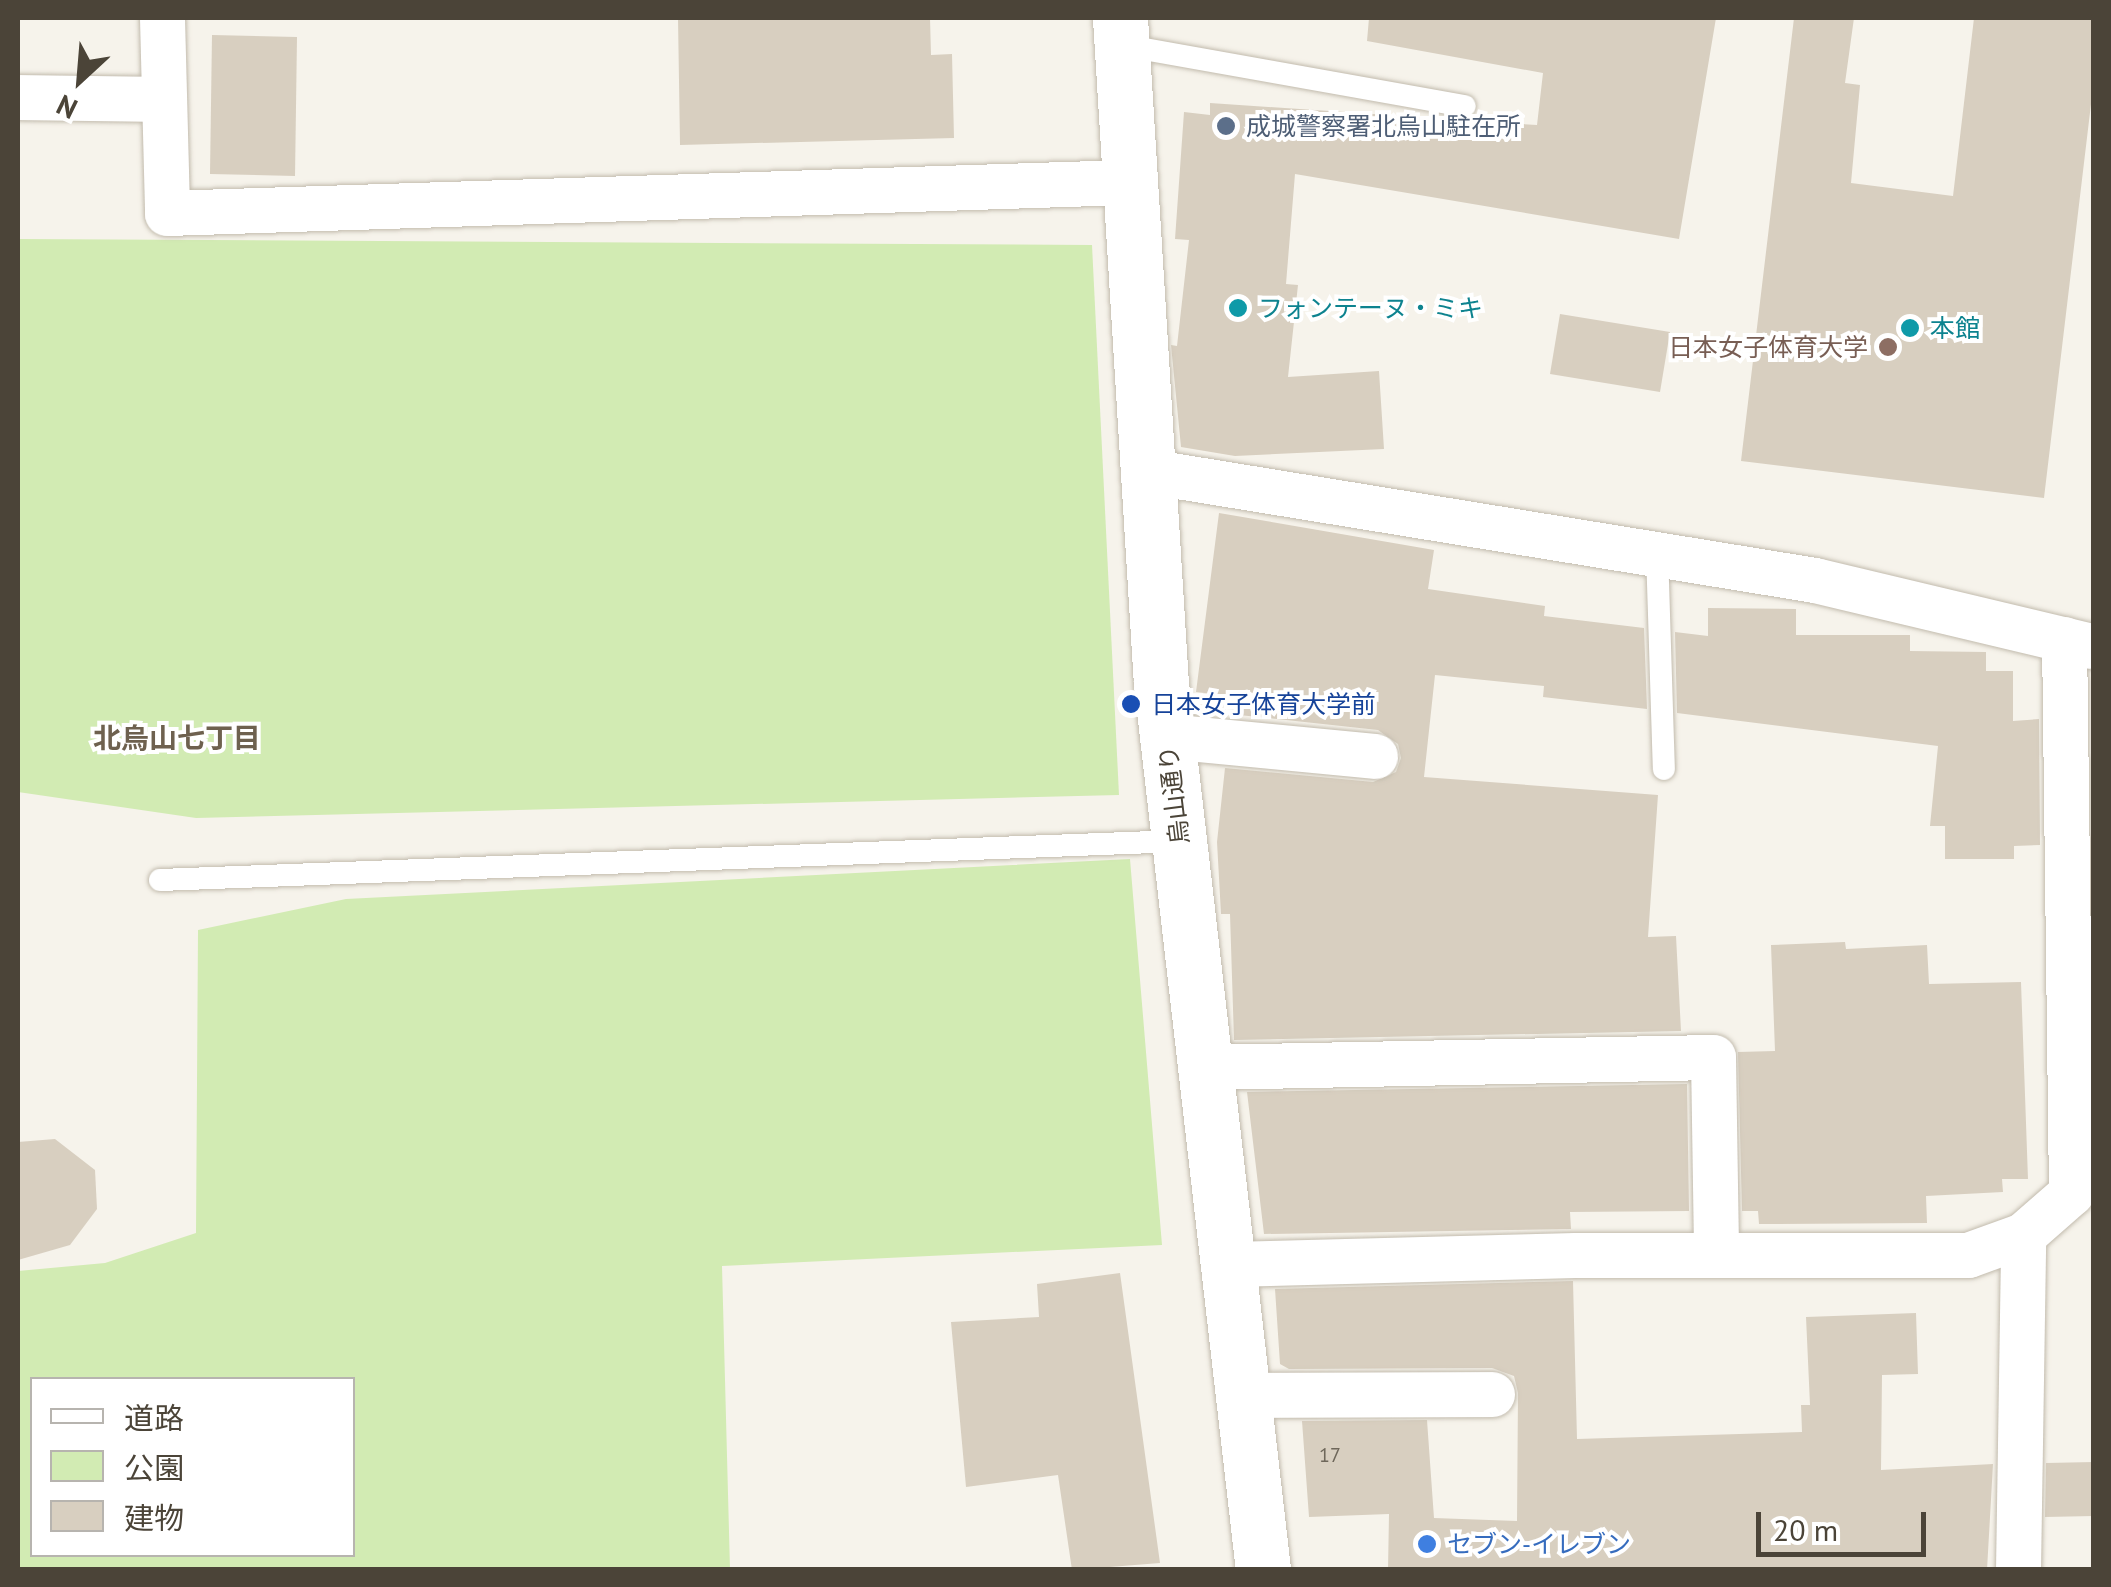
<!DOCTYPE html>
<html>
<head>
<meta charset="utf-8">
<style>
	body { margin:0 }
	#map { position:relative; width:2111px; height:1587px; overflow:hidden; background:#f6f3eb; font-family:"PT Sans","Noto Sans JP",sans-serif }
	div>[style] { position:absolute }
	.green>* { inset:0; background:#d2ebb3 }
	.building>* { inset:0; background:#d8cfc0 }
	.roads { filter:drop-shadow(0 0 2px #c2bbad) drop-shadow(0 0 2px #c2bbad) }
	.service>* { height:22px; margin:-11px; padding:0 11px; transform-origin:11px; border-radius:11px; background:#fff }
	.minor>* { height:45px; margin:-22.5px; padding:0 22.5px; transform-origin:22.5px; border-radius:22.5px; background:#fff }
	.tertiary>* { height:55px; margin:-27.5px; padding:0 27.5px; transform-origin:27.5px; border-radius:27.5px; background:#fff }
	.dots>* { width:28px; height:28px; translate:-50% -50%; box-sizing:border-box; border:5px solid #fff; border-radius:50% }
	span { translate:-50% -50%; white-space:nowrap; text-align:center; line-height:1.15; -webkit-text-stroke:8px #fff; paint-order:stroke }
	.number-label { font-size:20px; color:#6e675a }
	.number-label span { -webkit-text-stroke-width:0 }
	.service-label { font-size:25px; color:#4e5e75 }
	.left { translate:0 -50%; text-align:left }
	.culture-label { font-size:25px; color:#0d838f }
	.education-label { font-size:25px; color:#785e54 }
	.right { translate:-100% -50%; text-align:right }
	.transit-label { font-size:25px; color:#164399 }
	.street-label { font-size:25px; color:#4b4438 }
	.shop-label { font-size:25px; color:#366cbe }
	.neighbourhood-label { font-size:28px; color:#6e614f; font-weight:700 }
	.frame { position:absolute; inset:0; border:20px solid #4b4438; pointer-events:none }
	.legend { position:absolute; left:30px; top:1377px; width:325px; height:180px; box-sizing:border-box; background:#fff; border:2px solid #b7b4af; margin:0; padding:12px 18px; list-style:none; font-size:30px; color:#4b4438 }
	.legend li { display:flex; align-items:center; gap:20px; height:50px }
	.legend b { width:50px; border:2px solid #b7b4af }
	.north { position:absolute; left:30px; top:30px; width:100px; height:100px; -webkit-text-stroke:8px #fff; paint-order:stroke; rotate:206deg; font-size:28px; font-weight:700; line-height:40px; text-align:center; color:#4b4438 }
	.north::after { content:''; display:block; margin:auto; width:35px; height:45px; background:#4b4438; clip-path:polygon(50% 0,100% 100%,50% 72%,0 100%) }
	.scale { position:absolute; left:1756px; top:1512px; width:170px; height:45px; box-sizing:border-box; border:5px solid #4b4438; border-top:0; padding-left:12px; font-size:30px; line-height:35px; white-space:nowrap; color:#4b4438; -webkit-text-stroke:8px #fff; paint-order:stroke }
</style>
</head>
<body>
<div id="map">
	<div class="green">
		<i style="clip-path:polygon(18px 239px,1092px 245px,1119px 795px,196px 818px,18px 792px)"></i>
		<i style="clip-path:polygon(evenodd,1130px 859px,1162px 1245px,722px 1266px,730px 1569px,18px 1569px,18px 1271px,105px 1263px,196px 1233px,198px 930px,346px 899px,1130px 859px,32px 1380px,352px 1380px,352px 1554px,32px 1554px,32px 1380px)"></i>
	</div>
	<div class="building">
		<i style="clip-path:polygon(678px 18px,930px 18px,931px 55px,952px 54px,954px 138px,680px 145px)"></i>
		<i style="clip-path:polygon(1369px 18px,1716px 18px,1679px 239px,1295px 174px,1286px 284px,1298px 285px,1288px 377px,1379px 371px,1384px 449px,1235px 456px,1181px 447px,1171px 345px,1177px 346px,1189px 240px,1175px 239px,1184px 112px,1210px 115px,1210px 103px,1537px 125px,1543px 73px,1367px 41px)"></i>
		<i style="clip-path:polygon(1794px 18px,1854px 18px,1845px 83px,1860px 85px,1851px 183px,1953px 196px,1974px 18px,2094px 18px,2094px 79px,2044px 498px,1741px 461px)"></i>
		<i style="clip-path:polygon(212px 35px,297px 37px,295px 176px,210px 174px)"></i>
		<i style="clip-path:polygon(1560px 314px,1670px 332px,1660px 392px,1550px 374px)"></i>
		<i style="clip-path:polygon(1219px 513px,1434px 550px,1428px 589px,1545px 606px,1544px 616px,1644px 628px,1647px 709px,1543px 697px,1544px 686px,1435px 675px,1424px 777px,1658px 795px,1648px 937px,1676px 936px,1681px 1031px,1234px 1040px,1230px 914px,1221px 914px,1217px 842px,1225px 768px,1373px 782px,1396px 772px,1401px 758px,1398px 744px,1378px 730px,1211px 712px,1213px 694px,1196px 692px)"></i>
		<i style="clip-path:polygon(1708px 608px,1796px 609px,1796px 635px,1910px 635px,1910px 651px,1986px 652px,1986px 671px,2013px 671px,2013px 721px,2039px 719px,2040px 845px,2014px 846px,2014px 859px,1945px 859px,1945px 826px,1930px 826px,1938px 746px,1677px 713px,1675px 632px,1708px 636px)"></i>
		<i style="clip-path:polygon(1845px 942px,1846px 949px,1927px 945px,1929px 984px,2021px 982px,2028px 1179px,2002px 1179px,2003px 1192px,1926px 1196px,1927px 1223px,1759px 1224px,1758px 1211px,1742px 1211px,1738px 1052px,1775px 1051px,1771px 945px)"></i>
		<i style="clip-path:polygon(1687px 1084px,1689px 1211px,1570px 1212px,1571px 1229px,1264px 1234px,1247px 1092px)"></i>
		<i style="clip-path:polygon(55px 1139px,95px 1170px,97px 1209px,70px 1245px,18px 1260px,18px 1142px)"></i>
		<i style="clip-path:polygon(1120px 1273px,1160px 1563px,1072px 1570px,1058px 1475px,966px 1487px,951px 1322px,1039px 1317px,1037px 1284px)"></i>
		<i style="clip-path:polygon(1573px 1281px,1577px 1439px,1802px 1432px,1801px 1405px,1810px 1405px,1806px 1317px,1916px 1313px,1918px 1374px,1882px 1375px,1881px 1470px,1993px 1464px,1987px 1570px,1388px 1570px,1389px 1514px,1309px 1517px,1302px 1421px,1427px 1420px,1434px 1518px,1517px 1521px,1518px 1393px,1514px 1376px,1492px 1368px,1289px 1369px,1280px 1364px,1275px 1289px)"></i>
		<i style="clip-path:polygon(2094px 1462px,2094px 1516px,2045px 1517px,2046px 1463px)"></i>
	</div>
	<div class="roads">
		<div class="service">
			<i style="left:1122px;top:45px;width:348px;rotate:10.1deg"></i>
			<i style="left:1657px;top:551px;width:218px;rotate:88.2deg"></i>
			<i style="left:160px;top:880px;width:1021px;rotate:-2.19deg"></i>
		</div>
		<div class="minor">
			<i style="left:162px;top:18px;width:195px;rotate:88.5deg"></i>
			<i style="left:167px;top:213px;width:962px;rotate:-1.85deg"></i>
			<i style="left:18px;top:97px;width:145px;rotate:0.8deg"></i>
			<i style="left:1147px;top:471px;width:677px;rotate:9.27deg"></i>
			<i style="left:1815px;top:580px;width:285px;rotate:13.4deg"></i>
			<i style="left:1167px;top:736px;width:209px;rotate:5.5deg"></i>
			<i style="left:1206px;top:1067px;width:507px;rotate:-1.13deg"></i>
			<i style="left:1713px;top:1057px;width:198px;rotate:89.1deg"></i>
			<i style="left:1231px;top:1264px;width:344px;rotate:-1.5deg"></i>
			<i style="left:1575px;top:1255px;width:393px"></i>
			<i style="left:1968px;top:1255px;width:59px;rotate:-20deg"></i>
			<i style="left:2023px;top:1235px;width:64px;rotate:-41.2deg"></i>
			<i style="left:2071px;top:1193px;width:554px;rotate:-90.72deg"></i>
			<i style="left:1242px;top:1395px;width:250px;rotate:-0.2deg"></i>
			<i style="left:2018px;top:1570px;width:335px;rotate:-89.1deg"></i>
		</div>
		<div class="tertiary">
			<i style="left:1120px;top:18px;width:667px;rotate:86.48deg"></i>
			<i style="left:1161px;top:684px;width:892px;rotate:83.43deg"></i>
		</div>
	</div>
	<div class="dots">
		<i style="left:1226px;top:126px;background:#5c6f8a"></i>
		<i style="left:1238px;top:308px;background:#0f9aa8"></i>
		<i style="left:1910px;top:328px;background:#0f9aa8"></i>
		<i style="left:1888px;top:347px;background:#8d6e63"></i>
		<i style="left:1131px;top:704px;background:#1a4fb4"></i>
		<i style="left:1427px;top:1544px;background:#3f7fe0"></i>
	</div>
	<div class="number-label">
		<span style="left:1330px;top:1455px">17</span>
	</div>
	<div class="service-label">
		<span class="left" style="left:1246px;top:126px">成城警察署北烏山駐在所</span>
	</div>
	<div class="culture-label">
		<span class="left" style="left:1258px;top:308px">フォンテーヌ・ミキ</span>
		<span class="left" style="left:1930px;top:328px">本館</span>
	</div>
	<div class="education-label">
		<span class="right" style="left:1868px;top:347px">日本女子体育大学</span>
	</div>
	<div class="transit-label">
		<span class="left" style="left:1151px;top:704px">日本女子体育大学前</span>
	</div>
	<div class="street-label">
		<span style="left:1174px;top:795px;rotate:-97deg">烏山通り</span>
	</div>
	<div class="shop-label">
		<span class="left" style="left:1447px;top:1544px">セブン-イレブン</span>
	</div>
	<div class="neighbourhood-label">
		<span style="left:177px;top:738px">北烏山七丁目</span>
	</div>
	<div class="frame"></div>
	<ul class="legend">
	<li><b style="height:12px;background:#fff"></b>道路</li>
	<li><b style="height:28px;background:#d2ebb3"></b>公園</li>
	<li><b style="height:28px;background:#d8cfc0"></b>建物</li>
	</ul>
	<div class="north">N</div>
	<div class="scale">20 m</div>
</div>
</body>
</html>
